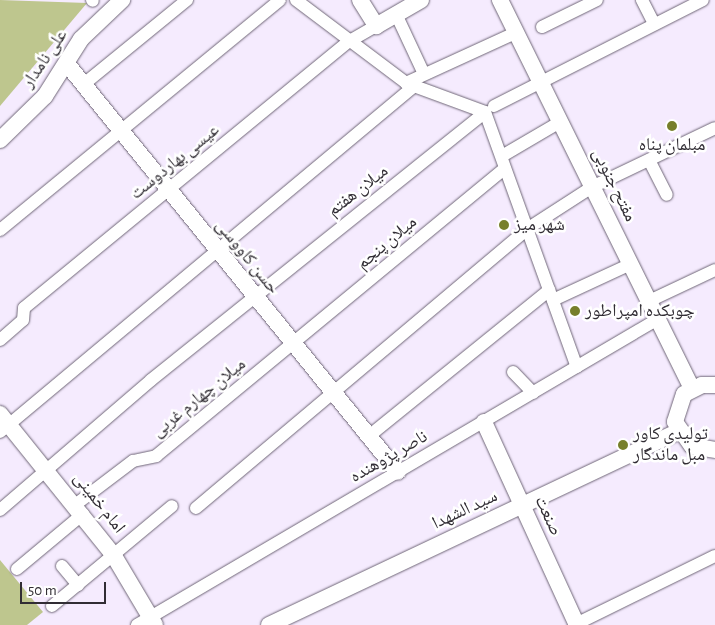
<!DOCTYPE html>
<html>
<head>
<meta charset="utf-8">
<style>
	body { margin:0 }
	#map { position:relative; width:715px; height:625px; overflow:hidden; background:#f5ebfe; font-family:"Alegreya Sans","Noto Naskh Arabic",sans-serif }
	div>[style] { position:absolute }
	.green>* { inset:0; background:#bec68e }
	.roads { filter:drop-shadow(0 0 1px #6f6677) drop-shadow(0 0 1px #6f6677) }
	.minor>* { height:12px; margin:-6px; padding:0 6px; transform-origin:6px; border-radius:6px; background:#fff }
	.tertiary>* { height:16px; margin:-8px; padding:0 8px; transform-origin:8px; border-radius:8px; background:#fff }
	.dots>* { width:14px; height:14px; translate:-50% -50%; box-sizing:border-box; border:2px solid #fff; border-radius:50% }
	span { translate:-50% -50%; white-space:nowrap; text-align:center; line-height:1.15; -webkit-text-stroke:5px #fff; paint-order:stroke }
	.street-label { font-size:18px; color:#312d34 }
	.poi-label { font-size:18px; color:#312d34 }
	.left { translate:0 -50%; text-align:left }
	.scale { position:absolute; left:20px; top:582px; width:86px; height:22px; box-sizing:border-box; border:2px solid #312d34; border-top:0; padding-left:6px; font-size:15px; line-height:18px; white-space:nowrap; color:#312d34; -webkit-text-stroke:4px #fff; paint-order:stroke }
</style>
</head>
<body>
<div id="map">
	<div class="green">
		<i style="clip-path:polygon(0 0,87px 3px,0 106px)"></i>
		<i style="clip-path:polygon(0 560px,43px 612px,27px 625px,0 625px)"></i>
	</div>
	<div class="roads">
		<div class="minor">
			<i style="left:92px;top:0;width:1px;rotate:45deg"></i>
			<i style="left:296px;top:0;width:138px;rotate:37deg"></i>
			<i style="left:406px;top:83px;width:84px;rotate:20.2deg"></i>
			<i style="left:485px;top:112px;width:271px;rotate:70.2deg"></i>
			<i style="left:642px;top:0;width:27px;rotate:63deg"></i>
			<i style="left:396px;top:14px;width:66px;rotate:65deg"></i>
			<i style="left:542px;top:27px;width:61px;rotate:-26.1deg"></i>
			<i style="left:406px;top:83px;width:120px;rotate:-24.6deg"></i>
			<i style="left:84px;top:84px;width:133px;rotate:-39.2deg"></i>
			<i style="left:494px;top:106px;width:234px;rotate:-26.9deg"></i>
			<i style="left:502px;top:156px;width:67px;rotate:-30.4deg"></i>
			<i style="left:649px;top:160px;width:39px;rotate:63deg"></i>
			<i style="left:0;top:230px;width:362px;rotate:-39.4deg"></i>
			<i style="left:553px;top:300px;width:86px;rotate:-24.8deg"></i>
			<i style="left:649px;top:301px;width:73px;rotate:-25.2deg"></i>
			<i style="left:0;top:340px;width:30px;rotate:-41deg"></i>
			<i style="left:23px;top:320px;width:12px;rotate:-85deg"></i>
			<i style="left:24px;top:308px;width:419px;rotate:-39.4deg"></i>
			<i style="left:348px;top:42px;width:32px;rotate:-30deg"></i>
			<i style="left:513px;top:372px;width:29px;rotate:46deg"></i>
			<i style="left:0;top:432px;width:538px;rotate:-39.87deg"></i>
			<i style="left:369px;top:436px;width:232px;rotate:-39deg"></i>
			<i style="left:75px;top:505px;width:73px;rotate:-37.2deg"></i>
			<i style="left:133px;top:461px;width:24px;rotate:-12deg"></i>
			<i style="left:156px;top:456px;width:452px;rotate:-39.5deg"></i>
			<i style="left:196px;top:508px;width:433px;rotate:-40.1deg"></i>
			<i style="left:527px;top:229px;width:77px;rotate:-32.9deg"></i>
			<i style="left:592px;top:187px;width:136px;rotate:-25.6deg"></i>
			<i style="left:0;top:510px;width:199px;rotate:-40.7deg"></i>
			<i style="left:151px;top:380px;width:428px;rotate:-38.7deg"></i>
			<i style="left:62px;top:566px;width:25px;rotate:50deg"></i>
			<i style="left:17px;top:569px;width:86px;rotate:-39.8deg"></i>
			<i style="left:52px;top:606px;width:156px;rotate:-39.8deg"></i>
			<i style="left:137px;top:625px;width:604px;rotate:-30.43deg"></i>
			<i style="left:574px;top:625px;width:157px;rotate:-26.1deg"></i>
		</div>
		<div class="tertiary">
			<i style="left:360px;top:0;width:31px;rotate:58deg"></i>
			<i style="left:376px;top:26px;width:52px;rotate:-30deg"></i>
			<i style="left:500px;top:0;width:433px;rotate:63.7deg"></i>
			<i style="left:67px;top:64px;width:525px;rotate:50.95deg"></i>
			<i style="left:0;top:140px;width:63px;rotate:-44.4deg"></i>
			<i style="left:45px;top:96px;width:67px;rotate:-57.7deg"></i>
			<i style="left:81px;top:39px;width:57px;rotate:-43.6deg"></i>
			<i style="left:715px;top:385px;width:13px;rotate:180deg"></i>
			<i style="left:702px;top:385px;width:20px;rotate:153deg"></i>
			<i style="left:684px;top:394px;width:29px;rotate:108deg"></i>
			<i style="left:675px;top:422px;width:29px;rotate:55deg"></i>
			<i style="left:692px;top:446px;width:23px;rotate:10deg"></i>
			<i style="left:0;top:414px;width:182px;rotate:51.2deg"></i>
			<i style="left:114px;top:556px;width:80px;rotate:59.3deg"></i>
			<i style="left:484px;top:422px;width:223px;rotate:65.4deg"></i>
			<i style="left:269px;top:625px;width:452px;rotate:-25.3deg"></i>
		</div>
	</div>
	<div class="dots">
		<i style="left:672px;top:126px;background:#777f2b"></i>
		<i style="left:504px;top:225px;background:#777f2b"></i>
		<i style="left:575px;top:311px;background:#777f2b"></i>
		<i style="left:623px;top:445px;background:#777f2b"></i>
	</div>
	<div class="street-label">
		<span style="left:45px;top:59px;rotate:-56deg">علی نامدار</span>
		<span style="left:175px;top:162px;rotate:-39deg">عیسی بهاردوست</span>
		<span style="left:614px;top:185px;rotate:64deg">مفتح جنوبی</span>
		<span style="left:358px;top:191px;rotate:-38deg">میلان هفتم</span>
		<span style="left:387px;top:243px;rotate:-40deg">میلان پنجم</span>
		<span style="left:247px;top:257px;rotate:51deg">حسن کاووسی</span>
		<span style="left:199px;top:398px;rotate:-39deg">میلان چهارم غربی</span>
		<span style="left:389px;top:457px;rotate:-30deg">ناصر پژوهنده</span>
		<span style="left:99px;top:503px;rotate:52deg">امام خمینی</span>
		<span style="left:465px;top:510px;rotate:-25deg">سید الشهدا</span>
		<span style="left:548px;top:516px;rotate:65deg">صنعت</span>
	</div>
	<div class="poi-label">
		<span style="left:672px;top:145px">مبلمان پناه</span>
		<span class="left" style="left:514px;top:225px">شهر میز</span>
		<span class="left" style="left:585px;top:311px">چوبکده امپراطور</span>
		<span class="left" style="left:633px;top:445px">تولیدی کاور<br>مبل ماندگار</span>
	</div>
	<div class="scale">50 m</div>
</div>
</body>
</html>
